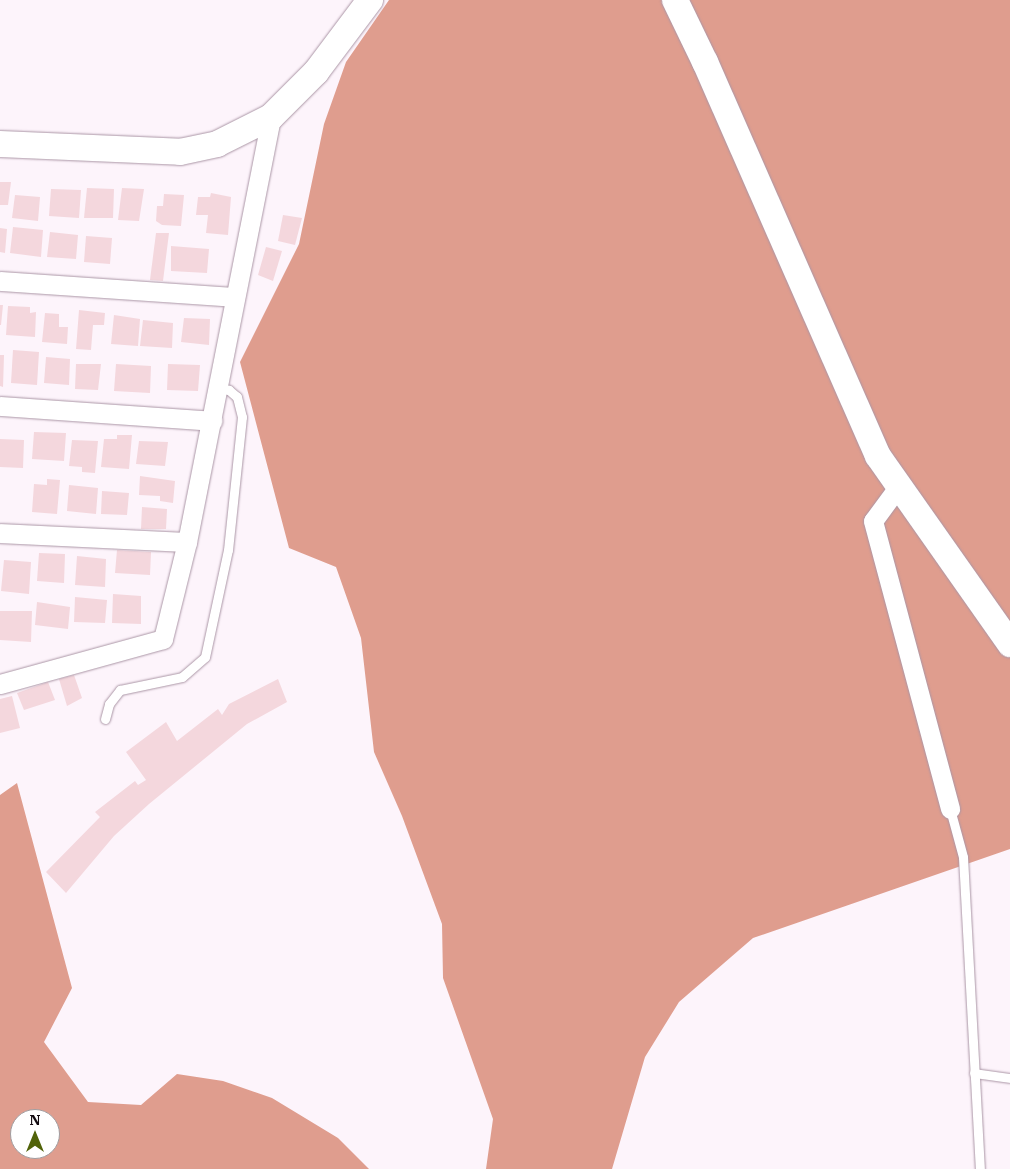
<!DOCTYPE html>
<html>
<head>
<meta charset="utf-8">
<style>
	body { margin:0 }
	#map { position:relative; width:1010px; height:1169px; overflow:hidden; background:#fdf4fb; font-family:"IBM Plex Serif",serif }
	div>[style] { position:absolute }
	.forest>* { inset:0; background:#df9d8e }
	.building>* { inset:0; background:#f4d7dd }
	.roads { filter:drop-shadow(0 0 1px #ab96a6) drop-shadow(0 0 1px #ab96a6) }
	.lane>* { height:9px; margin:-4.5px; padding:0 4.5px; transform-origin:4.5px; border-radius:4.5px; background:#fff }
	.street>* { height:19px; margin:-9.5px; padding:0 9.5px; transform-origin:9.5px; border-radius:9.5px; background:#fff }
	.secondary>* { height:26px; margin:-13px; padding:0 13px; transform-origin:13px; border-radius:13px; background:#fff }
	span { translate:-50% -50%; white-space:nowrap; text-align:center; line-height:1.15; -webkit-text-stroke:4px #fff; paint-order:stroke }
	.north { position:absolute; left:10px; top:1109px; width:50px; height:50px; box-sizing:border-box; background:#fff; border:1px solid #a19da0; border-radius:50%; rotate:0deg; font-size:14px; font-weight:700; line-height:20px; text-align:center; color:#130b11 }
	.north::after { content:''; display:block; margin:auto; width:18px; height:22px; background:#51630a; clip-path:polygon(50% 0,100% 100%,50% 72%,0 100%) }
</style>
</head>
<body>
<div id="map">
	<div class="forest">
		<i style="clip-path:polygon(389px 0,1010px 0,1010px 849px,753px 938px,679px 1002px,645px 1057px,612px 1169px,486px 1169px,493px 1119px,443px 978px,442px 924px,402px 816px,374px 752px,361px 638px,336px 567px,289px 548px,240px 362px,299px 244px,324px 124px,346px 62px)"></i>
		<i style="clip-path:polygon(evenodd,17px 783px,72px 988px,44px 1042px,88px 1102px,141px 1105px,177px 1074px,223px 1081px,272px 1098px,338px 1138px,369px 1169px,0 1169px,0 795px,17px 783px,20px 1119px,50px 1119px,50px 1149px,20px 1149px,20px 1119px)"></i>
	</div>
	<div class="building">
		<i style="clip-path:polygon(0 182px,11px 182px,8px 205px,0 205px)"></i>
		<i style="clip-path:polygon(87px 188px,114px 189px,113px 218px,84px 218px)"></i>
		<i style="clip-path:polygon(122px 188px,144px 189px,139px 221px,118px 220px)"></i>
		<i style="clip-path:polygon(51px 189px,81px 190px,79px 218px,49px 216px)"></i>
		<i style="clip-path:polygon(211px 193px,231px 197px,228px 235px,206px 233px,208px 215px,196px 215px,198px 197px,210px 197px)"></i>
		<i style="clip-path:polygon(164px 194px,184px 195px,181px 226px,162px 225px,156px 221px,157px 206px,163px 206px)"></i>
		<i style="clip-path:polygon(15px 195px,40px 197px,38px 221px,12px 218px)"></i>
		<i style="clip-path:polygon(283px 215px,302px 218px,295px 245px,278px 241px)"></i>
		<i style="clip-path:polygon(13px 227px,43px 230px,41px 257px,10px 253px)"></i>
		<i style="clip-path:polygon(0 228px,7px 229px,5px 253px,0 252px)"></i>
		<i style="clip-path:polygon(50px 232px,78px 235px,76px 259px,47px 257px)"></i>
		<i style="clip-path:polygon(156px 233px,169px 233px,163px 281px,150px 280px)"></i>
		<i style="clip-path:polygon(86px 236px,112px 238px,110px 264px,84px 262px)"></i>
		<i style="clip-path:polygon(171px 246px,209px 249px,207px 273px,171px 271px)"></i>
		<i style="clip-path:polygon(266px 247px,282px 251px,273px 281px,258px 275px)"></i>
		<i style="clip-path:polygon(0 305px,3px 305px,1px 325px,0 325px)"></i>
		<i style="clip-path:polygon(8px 306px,30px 307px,30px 313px,36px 312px,35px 337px,6px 335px)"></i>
		<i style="clip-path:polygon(79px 310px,105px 313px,104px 325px,93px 325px,91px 350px,76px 349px)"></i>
		<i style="clip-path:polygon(45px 313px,59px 314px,59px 327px,68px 327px,67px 344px,42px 342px)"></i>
		<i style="clip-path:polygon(114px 315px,140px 319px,138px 346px,111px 344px)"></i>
		<i style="clip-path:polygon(184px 318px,210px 319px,209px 345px,181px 342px)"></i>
		<i style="clip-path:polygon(143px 320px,173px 323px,172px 348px,140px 346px)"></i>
		<i style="clip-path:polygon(13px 350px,39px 352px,37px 385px,11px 383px)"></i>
		<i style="clip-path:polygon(0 355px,4px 355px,3px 387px,0 386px)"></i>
		<i style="clip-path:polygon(46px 357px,70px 359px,69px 385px,44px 383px)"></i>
		<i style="clip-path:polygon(76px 364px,101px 364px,98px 390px,75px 389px)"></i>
		<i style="clip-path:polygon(116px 364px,151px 366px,150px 393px,114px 391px)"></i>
		<i style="clip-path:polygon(168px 364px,200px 365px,198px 391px,167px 390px)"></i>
		<i style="clip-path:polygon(34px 432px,66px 433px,64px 461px,32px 459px)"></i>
		<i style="clip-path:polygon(117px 435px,132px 435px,129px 469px,101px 467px,104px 439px,117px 439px)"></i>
		<i style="clip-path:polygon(0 439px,24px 440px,23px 468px,0 467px)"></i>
		<i style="clip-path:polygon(72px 440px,98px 441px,95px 473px,82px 472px,82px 467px,69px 466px)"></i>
		<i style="clip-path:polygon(139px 441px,168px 442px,165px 466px,136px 464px)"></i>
		<i style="clip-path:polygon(140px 476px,175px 481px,173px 503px,160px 501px,160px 496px,139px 495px)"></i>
		<i style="clip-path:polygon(47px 479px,60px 480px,57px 514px,32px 512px,34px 484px,47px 485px)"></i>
		<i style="clip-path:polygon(69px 485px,98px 488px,96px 514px,67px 511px)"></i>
		<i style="clip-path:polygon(102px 491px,129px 493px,127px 515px,101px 514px)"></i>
		<i style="clip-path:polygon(142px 507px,167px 509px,166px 529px,141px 529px)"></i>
		<i style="clip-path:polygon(117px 550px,151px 552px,150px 575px,115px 573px)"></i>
		<i style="clip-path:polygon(39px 553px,65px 554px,64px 583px,37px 581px)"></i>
		<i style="clip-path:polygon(77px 556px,106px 559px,105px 587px,75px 585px)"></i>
		<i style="clip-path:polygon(4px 560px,31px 562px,29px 594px,1px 591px)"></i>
		<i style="clip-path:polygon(113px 594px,141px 596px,141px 624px,112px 623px)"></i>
		<i style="clip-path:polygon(75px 597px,107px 600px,105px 623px,74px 622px)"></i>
		<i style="clip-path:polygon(37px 602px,70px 607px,68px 629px,35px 625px)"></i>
		<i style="clip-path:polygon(0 611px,32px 611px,31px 642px,0 640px)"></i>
		<i style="clip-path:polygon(74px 675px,82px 698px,67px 706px,59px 679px)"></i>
		<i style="clip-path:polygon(278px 679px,287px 702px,247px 724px,149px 804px,114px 836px,66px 893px,46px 872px,100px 817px,95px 812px,135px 781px,138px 785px,146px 780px,126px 752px,166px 722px,177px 741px,218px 709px,222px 715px,229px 704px)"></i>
		<i style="clip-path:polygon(48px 682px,55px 700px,24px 710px,17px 693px)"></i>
		<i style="clip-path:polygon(12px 696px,20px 728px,0 733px,0 699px)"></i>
	</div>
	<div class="roads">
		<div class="lane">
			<i style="left:105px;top:719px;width:16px;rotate:-75deg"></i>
			<i style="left:109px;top:704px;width:18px;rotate:-52deg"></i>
			<i style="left:120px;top:690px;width:63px;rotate:-11.8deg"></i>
			<i style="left:182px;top:677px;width:30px;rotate:-41deg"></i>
			<i style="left:205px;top:657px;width:109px;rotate:-77.9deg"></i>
			<i style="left:228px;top:550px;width:134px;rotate:-84deg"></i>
			<i style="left:242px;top:417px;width:21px;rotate:-104deg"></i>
			<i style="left:237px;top:397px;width:11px;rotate:-139deg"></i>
			<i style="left:229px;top:390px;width:12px;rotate:-171deg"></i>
			<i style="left:950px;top:809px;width:50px;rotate:74.8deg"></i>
			<i style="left:963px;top:857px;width:312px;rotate:86.9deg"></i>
			<i style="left:974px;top:1073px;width:36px;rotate:8deg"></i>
		</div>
		<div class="street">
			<i style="left:0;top:281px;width:235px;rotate:3.9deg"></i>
			<i style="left:0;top:406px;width:213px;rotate:4deg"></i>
			<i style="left:898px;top:487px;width:42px;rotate:126.3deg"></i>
			<i style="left:873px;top:521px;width:298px;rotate:75deg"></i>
			<i style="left:0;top:533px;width:187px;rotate:2.8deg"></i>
			<i style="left:0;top:684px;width:169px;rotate:-15.4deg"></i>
			<i style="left:163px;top:639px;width:100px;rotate:-76.1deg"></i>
			<i style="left:187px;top:542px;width:433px;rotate:-78.8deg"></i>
		</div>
		<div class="secondary">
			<i style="left:675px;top:0;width:69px;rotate:64.2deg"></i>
			<i style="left:705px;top:62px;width:430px;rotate:66.3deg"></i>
			<i style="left:878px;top:456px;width:230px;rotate:54.9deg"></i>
			<i style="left:0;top:144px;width:180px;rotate:2.5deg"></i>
			<i style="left:180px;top:152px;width:38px;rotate:-12deg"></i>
			<i style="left:217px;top:144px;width:60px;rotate:-26.6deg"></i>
			<i style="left:271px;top:117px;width:64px;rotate:-45deg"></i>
			<i style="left:316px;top:72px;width:90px;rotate:-53.1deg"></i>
		</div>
	</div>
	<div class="north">N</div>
</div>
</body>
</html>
